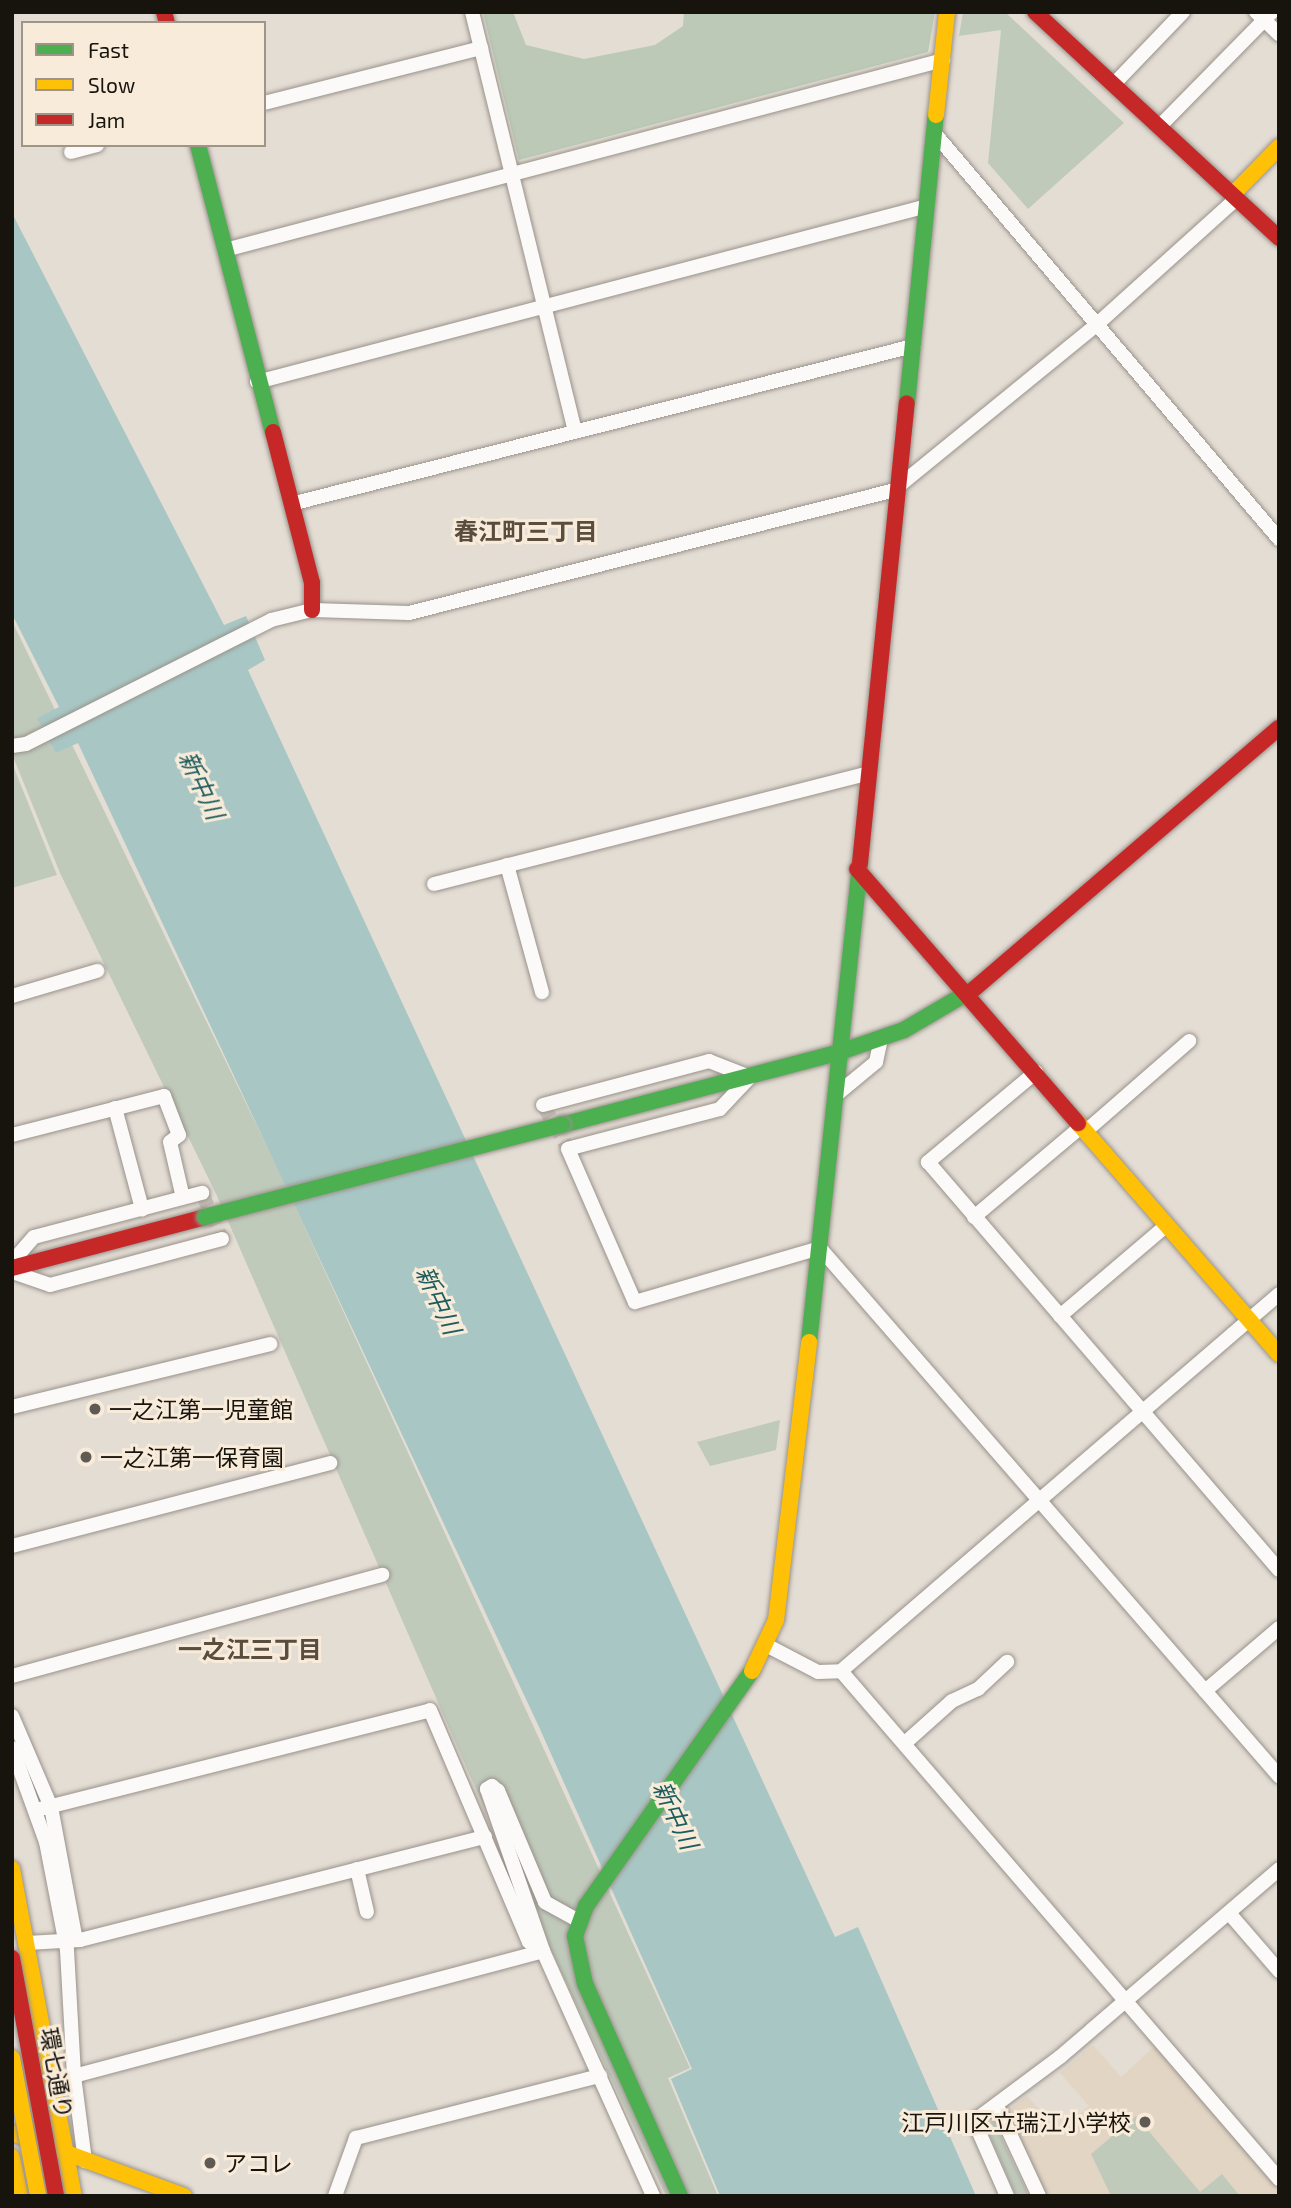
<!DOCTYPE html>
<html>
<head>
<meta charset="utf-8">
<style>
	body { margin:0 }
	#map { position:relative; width:1291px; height:2208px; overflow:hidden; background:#e4ddd4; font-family:"Exo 2","Noto Sans JP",sans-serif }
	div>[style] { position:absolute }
	.built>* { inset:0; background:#e2d5c4 }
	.green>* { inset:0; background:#c0cabb }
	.forest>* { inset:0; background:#bbc9b6 }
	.water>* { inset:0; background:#a8c7c4 }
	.street-tunnel>* { height:14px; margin-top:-7px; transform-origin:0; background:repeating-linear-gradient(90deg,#c5bfb6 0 14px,transparent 0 21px) }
	.roads { filter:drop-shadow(0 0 2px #98928b) drop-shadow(0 0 2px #98928b) }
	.street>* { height:14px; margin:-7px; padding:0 7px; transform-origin:7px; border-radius:7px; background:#fbfaf9 }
	.fast>* { height:16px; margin:-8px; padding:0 8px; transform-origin:8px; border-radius:8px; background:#4caf50 }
	.slow>* { height:16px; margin:-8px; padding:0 8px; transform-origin:8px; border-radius:8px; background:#ffc107 }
	.jam>* { height:16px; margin:-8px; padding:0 8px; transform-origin:8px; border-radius:8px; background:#c62828 }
	.bridges { filter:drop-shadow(0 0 2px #98928b) drop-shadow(0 0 2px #98928b) }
	.fast-bridge>* { height:16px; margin:-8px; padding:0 8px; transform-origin:8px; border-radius:8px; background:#4caf50 }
	.slow-bridge>* { height:16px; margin:-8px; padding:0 8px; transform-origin:8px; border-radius:8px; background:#ffc107 }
	.jam-bridge>* { height:16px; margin:-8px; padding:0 8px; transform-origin:8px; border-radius:8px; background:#c62828 }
	.dots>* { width:19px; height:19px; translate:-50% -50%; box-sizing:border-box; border:4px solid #f8ebda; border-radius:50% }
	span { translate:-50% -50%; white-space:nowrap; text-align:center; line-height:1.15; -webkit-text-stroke:6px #f8ebda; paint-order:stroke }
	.poi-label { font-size:23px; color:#17130d }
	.left { translate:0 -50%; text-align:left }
	.right { translate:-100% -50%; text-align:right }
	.street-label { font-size:23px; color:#17130d }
	.neighbourhood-label { font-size:24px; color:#584d3f; font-weight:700 }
	.water-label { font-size:24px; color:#1c5d5e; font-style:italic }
	.frame { position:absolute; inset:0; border:14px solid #17130d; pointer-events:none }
	.legend { position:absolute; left:21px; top:21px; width:245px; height:126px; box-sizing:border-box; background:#f8ebda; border:2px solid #9e9588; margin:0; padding:9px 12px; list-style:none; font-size:21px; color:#17130d }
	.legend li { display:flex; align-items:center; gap:14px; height:35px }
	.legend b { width:35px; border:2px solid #9e9588 }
</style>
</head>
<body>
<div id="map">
	<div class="built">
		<i style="clip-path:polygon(1093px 2045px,1121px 2077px,1155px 2046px,1279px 2189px,1279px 2196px,1043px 2196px,1005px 2113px,1027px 2096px,1059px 2131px,1089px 2106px,1060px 2073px)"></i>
	</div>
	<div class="green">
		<i style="clip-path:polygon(963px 12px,1005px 12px,1124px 123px,1028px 209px,988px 163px,1001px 30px,959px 36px)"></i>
		<i style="clip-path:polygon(12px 621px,278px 1169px,690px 2068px,668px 2078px,718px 2196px,666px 2196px,471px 1778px,217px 1196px,60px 873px,12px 754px)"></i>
		<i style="clip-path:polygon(12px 763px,57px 875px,12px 888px)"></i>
		<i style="clip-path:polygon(780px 1420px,776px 1450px,710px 1466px,697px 1442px)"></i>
		<i style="clip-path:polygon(1136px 2116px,1200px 2192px,1222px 2174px,1240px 2196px,1111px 2196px,1091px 2154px)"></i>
		<i style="clip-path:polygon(993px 2120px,1029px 2196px,1016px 2196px,986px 2127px)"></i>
	</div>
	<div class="forest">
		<i style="clip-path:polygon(483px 12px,513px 12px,526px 45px,584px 59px,655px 45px,683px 26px,684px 12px,935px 12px,928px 52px,519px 160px)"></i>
	</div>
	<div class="water">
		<i style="clip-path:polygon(12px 213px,224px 625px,246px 616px,265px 660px,248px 670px,835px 1937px,858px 1927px,976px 2196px,720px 2196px,671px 2079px,692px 2069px,539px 1727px,78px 743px,56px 753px,37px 718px,59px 707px,12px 614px)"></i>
	</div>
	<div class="street-tunnel">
		<i style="left:543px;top:1105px;width:51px;rotate:60.4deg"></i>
		<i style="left:202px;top:1193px;width:50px;rotate:66.5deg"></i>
	</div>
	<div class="roads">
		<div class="street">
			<i style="left:472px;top:12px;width:432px;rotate:76.2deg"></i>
			<i style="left:1256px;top:12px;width:32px;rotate:44deg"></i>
			<i style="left:1113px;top:85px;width:101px;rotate:-46.2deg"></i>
			<i style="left:264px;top:103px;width:224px;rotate:-14.2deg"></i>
			<i style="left:1159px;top:127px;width:161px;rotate:-45.5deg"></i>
			<i style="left:936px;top:135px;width:530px;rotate:49.67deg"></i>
			<i style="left:71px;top:152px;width:27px;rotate:-15deg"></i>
			<i style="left:225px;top:250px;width:743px;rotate:-14.82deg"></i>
			<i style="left:257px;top:382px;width:693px;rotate:-14.72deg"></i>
			<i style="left:900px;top:485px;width:252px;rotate:-39.2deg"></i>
			<i style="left:1095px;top:326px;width:191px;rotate:-42deg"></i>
			<i style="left:291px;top:504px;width:642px;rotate:-14.25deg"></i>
			<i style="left:12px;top:746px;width:14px;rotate:-8deg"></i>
			<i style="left:26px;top:744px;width:275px;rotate:-26.8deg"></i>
			<i style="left:271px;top:620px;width:42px;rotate:-13.7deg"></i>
			<i style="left:312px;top:610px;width:97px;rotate:1.8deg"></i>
			<i style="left:409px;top:613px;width:505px;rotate:-14.2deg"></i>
			<i style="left:507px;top:865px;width:132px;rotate:74.6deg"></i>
			<i style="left:434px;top:884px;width:448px;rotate:-14.3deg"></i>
			<i style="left:12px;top:996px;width:89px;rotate:-16.4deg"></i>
			<i style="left:1036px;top:1072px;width:141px;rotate:140.2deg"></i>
			<i style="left:928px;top:1162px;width:538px;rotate:49.29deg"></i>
			<i style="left:836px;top:1095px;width:52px;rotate:-39.5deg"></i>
			<i style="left:876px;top:1062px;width:25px;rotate:-78deg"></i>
			<i style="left:543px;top:1105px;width:172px;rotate:-14.8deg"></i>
			<i style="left:709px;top:1061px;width:44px;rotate:21.3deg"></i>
			<i style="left:750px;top:1077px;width:44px;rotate:133.2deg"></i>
			<i style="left:720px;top:1109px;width:157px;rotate:165.3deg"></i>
			<i style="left:568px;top:1149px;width:167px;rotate:66.4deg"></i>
			<i style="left:635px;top:1302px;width:193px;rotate:-16.3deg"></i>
			<i style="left:820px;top:1248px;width:700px;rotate:49deg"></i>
			<i style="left:115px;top:1108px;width:105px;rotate:75deg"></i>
			<i style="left:1086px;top:1131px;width:137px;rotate:-41.1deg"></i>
			<i style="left:12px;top:1135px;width:157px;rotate:-14.4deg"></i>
			<i style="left:164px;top:1096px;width:42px;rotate:69deg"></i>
			<i style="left:179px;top:1135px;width:11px;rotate:142deg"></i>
			<i style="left:170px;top:1142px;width:57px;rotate:76.9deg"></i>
			<i style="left:974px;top:1217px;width:141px;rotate:-40.1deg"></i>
			<i style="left:12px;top:1262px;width:33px;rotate:-49deg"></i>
			<i style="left:34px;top:1237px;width:174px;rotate:-14.7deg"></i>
			<i style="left:12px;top:1272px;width:40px;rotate:18.9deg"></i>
			<i style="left:50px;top:1285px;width:178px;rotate:-15deg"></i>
			<i style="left:1060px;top:1316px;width:140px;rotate:-40.4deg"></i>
			<i style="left:12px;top:1407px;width:266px;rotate:-13.7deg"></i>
			<i style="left:12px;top:1546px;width:329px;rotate:-14.6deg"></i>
			<i style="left:768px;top:1646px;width:56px;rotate:27.5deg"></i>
			<i style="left:818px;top:1672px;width:23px;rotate:-2deg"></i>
			<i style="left:841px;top:1671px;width:578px;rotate:-40.72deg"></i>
			<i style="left:841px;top:1671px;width:671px;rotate:49.23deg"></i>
			<i style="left:12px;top:1676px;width:384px;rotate:-15.3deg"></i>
			<i style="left:1205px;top:1691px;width:97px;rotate:-40.4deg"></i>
			<i style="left:12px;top:1716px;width:99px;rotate:66.8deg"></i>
			<i style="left:51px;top:1807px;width:135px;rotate:79.4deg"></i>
			<i style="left:905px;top:1743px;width:63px;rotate:-41.8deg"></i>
			<i style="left:952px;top:1701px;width:29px;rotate:-25deg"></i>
			<i style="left:978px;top:1689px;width:40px;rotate:-43deg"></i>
			<i style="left:12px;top:1748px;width:100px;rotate:70.1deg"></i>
			<i style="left:46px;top:1842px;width:110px;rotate:79deg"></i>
			<i style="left:67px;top:1950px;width:126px;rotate:86.8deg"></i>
			<i style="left:74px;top:2076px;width:86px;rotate:82.6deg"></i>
			<i style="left:36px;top:1810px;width:406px;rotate:-14.2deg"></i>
			<i style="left:430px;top:1710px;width:252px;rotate:66.9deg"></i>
			<i style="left:529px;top:1942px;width:17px;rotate:33deg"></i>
			<i style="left:357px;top:1869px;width:44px;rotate:76.9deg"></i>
			<i style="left:1229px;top:1913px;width:77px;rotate:49.2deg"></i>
			<i style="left:579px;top:1921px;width:39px;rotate:-151deg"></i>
			<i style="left:545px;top:1902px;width:121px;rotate:-112.9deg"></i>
			<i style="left:498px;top:1791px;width:8px;rotate:-140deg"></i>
			<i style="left:492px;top:1786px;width:6px;rotate:149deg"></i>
			<i style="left:487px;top:1789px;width:171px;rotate:70.9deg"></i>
			<i style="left:543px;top:1951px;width:269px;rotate:65.8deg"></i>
			<i style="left:27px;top:1943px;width:53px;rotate:-3.2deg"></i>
			<i style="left:80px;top:1940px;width:418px;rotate:-14.3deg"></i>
			<i style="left:74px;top:2076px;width:485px;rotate:-14.9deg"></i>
			<i style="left:997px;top:2106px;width:99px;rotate:65deg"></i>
			<i style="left:335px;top:2196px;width:62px;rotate:-70.1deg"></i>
			<i style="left:356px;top:2138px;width:252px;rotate:-14.3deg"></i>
			<i style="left:1007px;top:2196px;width:82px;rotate:-113.7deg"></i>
			<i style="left:974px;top:2121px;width:107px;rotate:-36.7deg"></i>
			<i style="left:1060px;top:2057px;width:289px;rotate:-40.6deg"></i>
		</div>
		<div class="fast">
			<i style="left:198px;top:145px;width:297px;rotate:75.4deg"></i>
			<i style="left:907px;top:403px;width:289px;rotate:-84.3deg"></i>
			<i style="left:562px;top:1125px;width:287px;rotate:-14.7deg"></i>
			<i style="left:840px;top:1052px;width:68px;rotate:-19deg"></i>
			<i style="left:904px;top:1030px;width:81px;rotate:-30.4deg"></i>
			<i style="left:809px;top:1342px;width:482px;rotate:-83.9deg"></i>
			<i style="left:680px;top:2196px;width:232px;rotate:-114.1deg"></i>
			<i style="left:585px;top:1984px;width:49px;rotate:-101.8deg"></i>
			<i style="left:575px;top:1936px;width:32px;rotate:-70deg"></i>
			<i style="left:586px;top:1906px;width:288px;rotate:-54.8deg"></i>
		</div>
		<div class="slow">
			<i style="left:936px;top:115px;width:104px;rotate:-83.9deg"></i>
			<i style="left:1233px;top:194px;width:66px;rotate:-45.6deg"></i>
			<i style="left:1078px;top:1123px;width:306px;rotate:49deg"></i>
			<i style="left:752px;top:1671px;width:56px;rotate:-64.8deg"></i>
			<i style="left:776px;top:1620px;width:280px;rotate:-83.2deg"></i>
			<i style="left:12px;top:1869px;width:333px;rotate:79.3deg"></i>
			<i style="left:12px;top:2133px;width:183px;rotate:20.1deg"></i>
			<i style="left:12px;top:2157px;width:40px;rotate:78deg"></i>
		</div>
		<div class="jam">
			<i style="left:164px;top:12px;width:11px;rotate:75deg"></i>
			<i style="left:1035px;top:12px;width:333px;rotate:42.8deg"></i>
			<i style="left:273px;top:432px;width:156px;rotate:75.5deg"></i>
			<i style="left:312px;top:583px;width:27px;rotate:90deg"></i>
			<i style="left:860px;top:863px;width:462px;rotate:-84.2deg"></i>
			<i style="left:857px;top:869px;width:337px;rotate:49deg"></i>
			<i style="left:974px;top:989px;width:401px;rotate:-40.6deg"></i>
			<i style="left:12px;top:1268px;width:200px;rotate:-14.8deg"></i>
		</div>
	</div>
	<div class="bridges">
		<div class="fast-bridge">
			<i style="left:205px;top:1217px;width:369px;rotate:-14.5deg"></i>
		</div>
		<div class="slow-bridge">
			<i style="left:12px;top:2058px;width:140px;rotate:79.3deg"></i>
		</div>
		<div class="jam-bridge">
			<i style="left:12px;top:1958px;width:242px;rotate:79.5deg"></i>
		</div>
	</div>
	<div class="dots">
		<i style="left:95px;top:1409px;background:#5f5a53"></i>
		<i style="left:86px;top:1457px;background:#5f5a53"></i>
		<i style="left:1145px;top:2122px;background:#5f5a53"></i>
		<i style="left:210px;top:2163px;background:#5f5a53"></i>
	</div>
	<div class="poi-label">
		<span class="left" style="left:109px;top:1409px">一之江第一児童館</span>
		<span class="left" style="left:100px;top:1457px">一之江第一保育園</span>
		<span class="right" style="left:1131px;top:2122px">江戸川区立瑞江小学校</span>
		<span class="left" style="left:224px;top:2163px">アコレ</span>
	</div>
	<div class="street-label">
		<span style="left:57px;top:2073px;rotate:80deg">環七通り</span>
	</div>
	<div class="neighbourhood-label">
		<span style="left:526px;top:531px">春江町三丁目</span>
		<span style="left:250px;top:1649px">一之江三丁目</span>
	</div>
	<div class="water-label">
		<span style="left:202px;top:785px;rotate:65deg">新中川</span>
		<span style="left:439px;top:1300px;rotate:65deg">新中川</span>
		<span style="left:676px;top:1815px;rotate:65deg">新中川</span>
	</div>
	<div class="frame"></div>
	<ul class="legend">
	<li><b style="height:9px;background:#4caf50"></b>Fast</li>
	<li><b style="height:9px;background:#ffc107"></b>Slow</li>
	<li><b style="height:9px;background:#c62828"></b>Jam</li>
	</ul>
</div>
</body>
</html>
